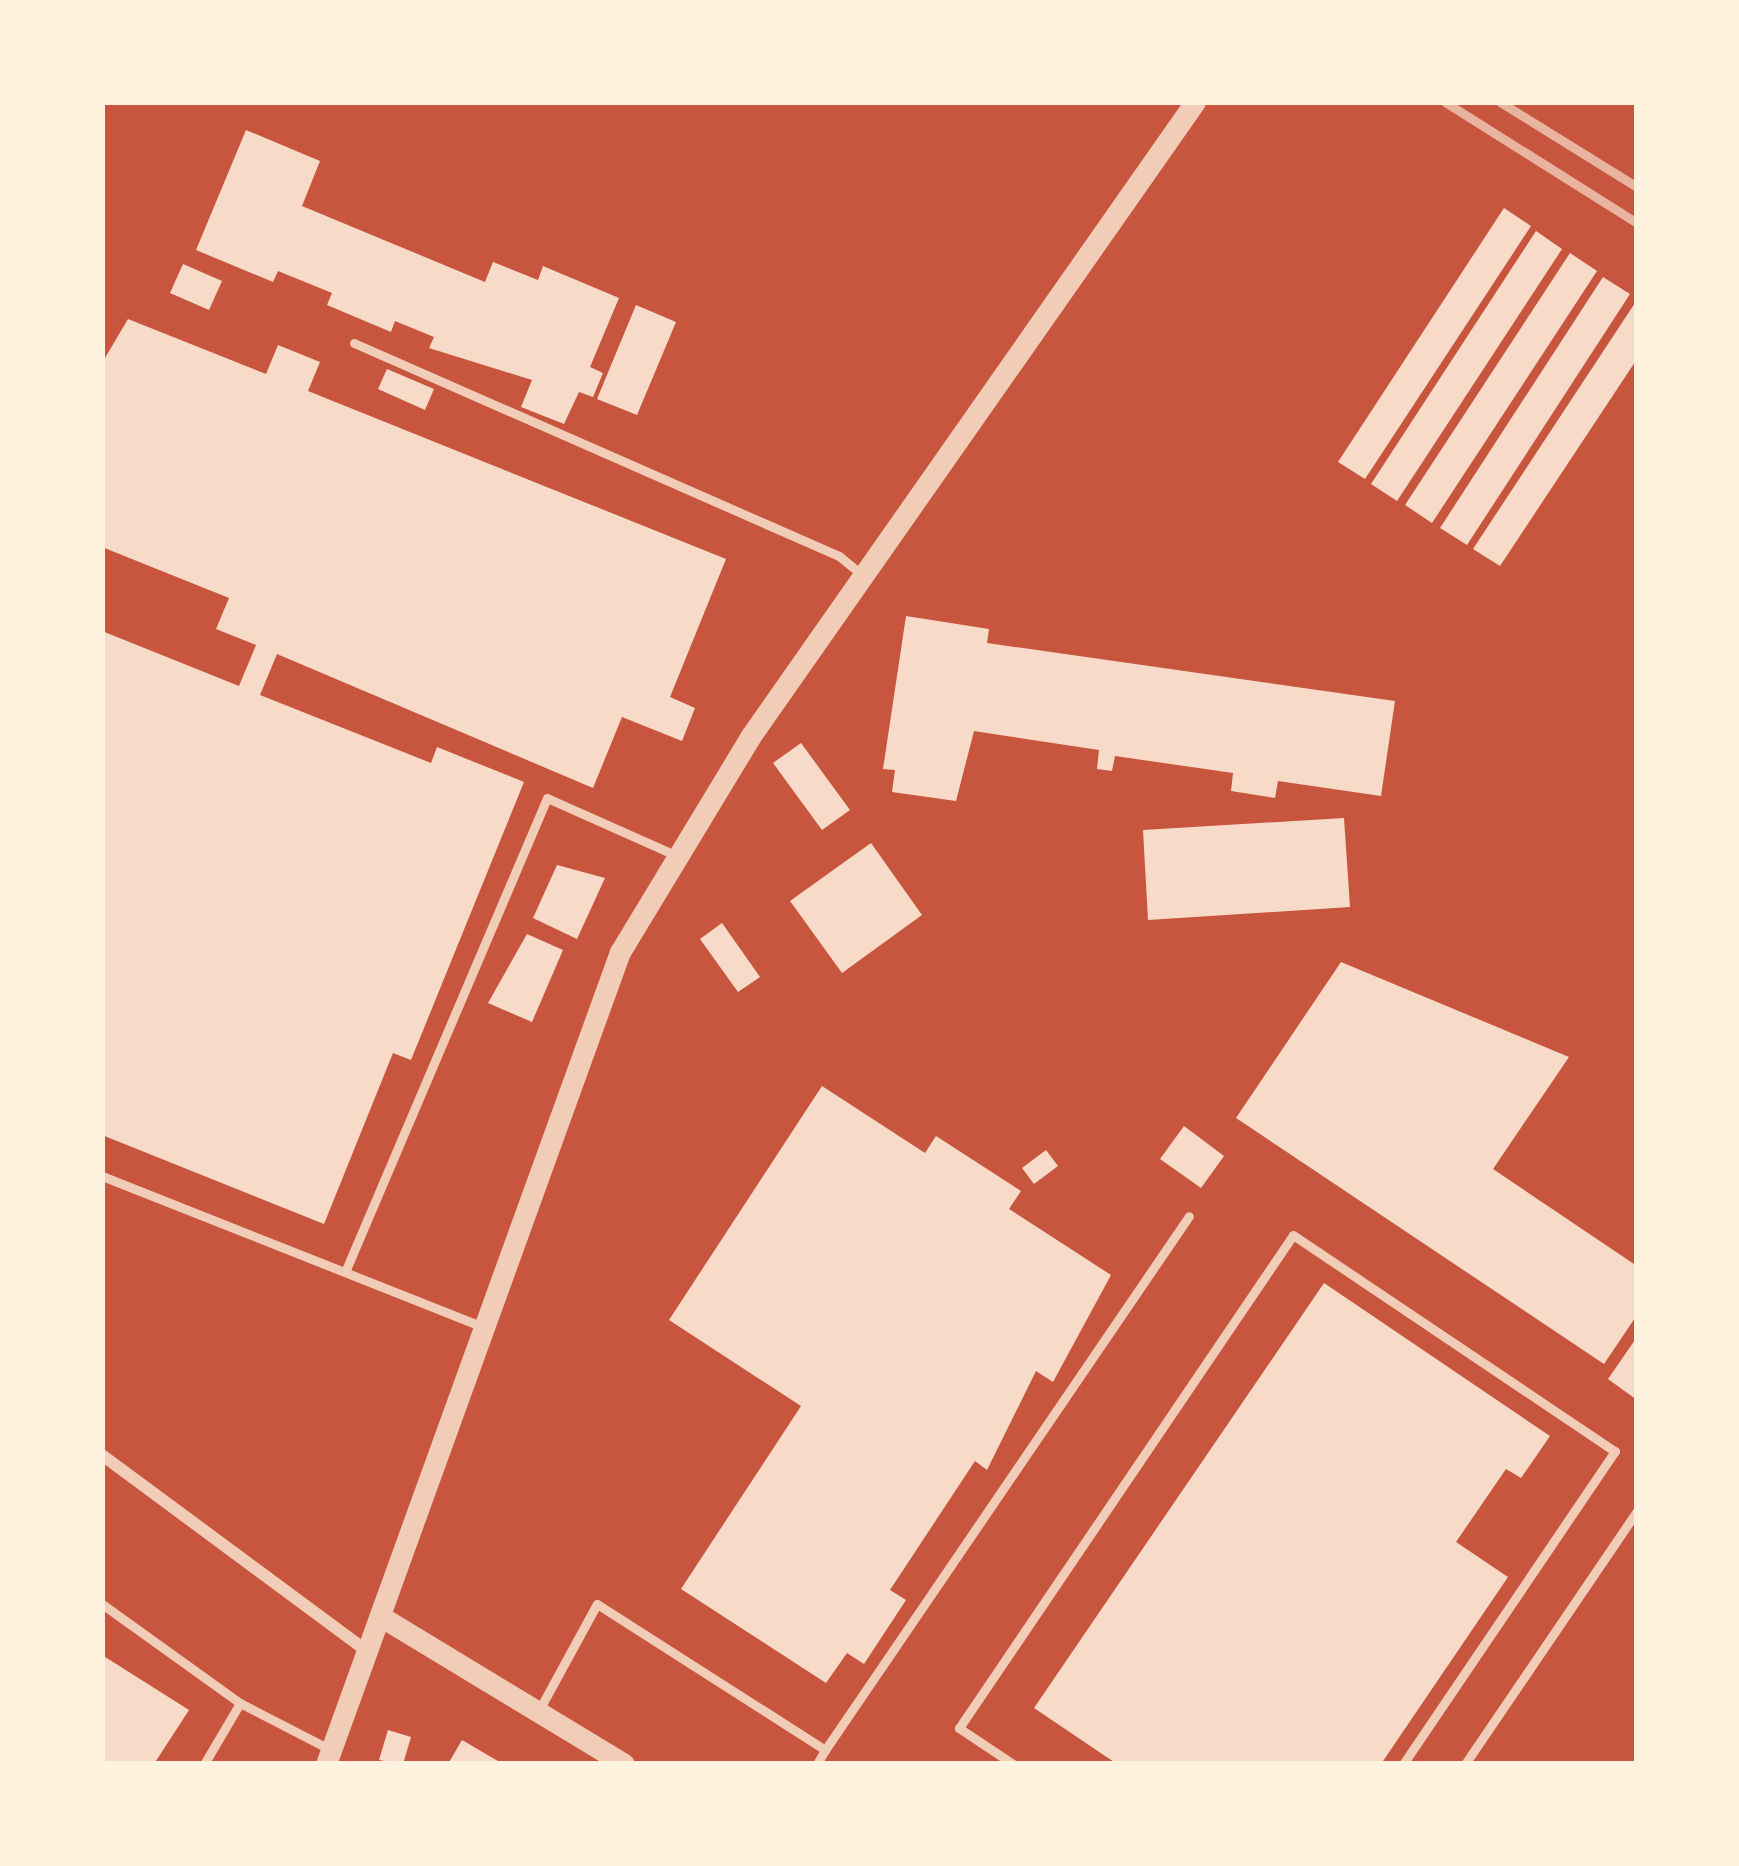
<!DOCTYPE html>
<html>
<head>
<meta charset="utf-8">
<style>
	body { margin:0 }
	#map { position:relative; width:1739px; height:1866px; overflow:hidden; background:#c8553d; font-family:"Alegreya Sans",sans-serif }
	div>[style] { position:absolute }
	.building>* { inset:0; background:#f7dbc8 }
	.service>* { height:9px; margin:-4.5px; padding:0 4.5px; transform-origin:4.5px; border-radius:4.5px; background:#f1ccb7 }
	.minor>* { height:12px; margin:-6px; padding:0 6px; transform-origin:6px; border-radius:6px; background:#f1ccb7 }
	.tertiary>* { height:21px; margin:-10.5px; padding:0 10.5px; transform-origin:10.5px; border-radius:10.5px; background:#f1ccb7 }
	.rail>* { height:9px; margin:-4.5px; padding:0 4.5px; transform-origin:4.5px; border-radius:4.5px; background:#e9b49f }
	span { translate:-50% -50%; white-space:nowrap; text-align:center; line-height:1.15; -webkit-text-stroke:10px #fff3e0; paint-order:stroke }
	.frame { position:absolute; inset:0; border:105px solid #fff3e0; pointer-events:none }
</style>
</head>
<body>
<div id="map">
	<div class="building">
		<i style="clip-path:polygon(246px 130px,320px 161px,302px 206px,485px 282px,493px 262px,538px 280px,543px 266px,619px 298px,590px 367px,603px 373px,593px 397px,579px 392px,564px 424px,521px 407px,532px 380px,429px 348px,434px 337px,395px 321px,391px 332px,327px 305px,332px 293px,278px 271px,273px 282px,196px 250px)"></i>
		<i style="clip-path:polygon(1504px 208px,1531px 226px,1365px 479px,1338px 462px)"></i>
		<i style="clip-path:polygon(1536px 231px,1562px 249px,1397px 501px,1371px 484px)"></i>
		<i style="clip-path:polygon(1570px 253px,1597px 271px,1432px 523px,1405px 505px)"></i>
		<i style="clip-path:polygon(183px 264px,222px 281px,209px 310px,170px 293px)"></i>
		<i style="clip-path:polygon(1603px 277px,1630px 294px,1467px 545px,1440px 528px)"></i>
		<i style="clip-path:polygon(1637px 300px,1637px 359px,1500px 566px,1473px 549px)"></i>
		<i style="clip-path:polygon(636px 305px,676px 322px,637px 415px,597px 399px)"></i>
		<i style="clip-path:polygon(128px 319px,266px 374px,278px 345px,320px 362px,308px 391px,726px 559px,670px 697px,695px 708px,682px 741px,622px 717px,593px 788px,277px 654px,260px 695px,431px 763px,437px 747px,524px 782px,411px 1060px,393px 1053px,324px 1224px,102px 1135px,102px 631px,239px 686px,256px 645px,216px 629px,229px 598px,102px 547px,102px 363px)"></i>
		<i style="clip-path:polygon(387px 369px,434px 389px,425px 410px,378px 389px)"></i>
		<i style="clip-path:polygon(906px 616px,989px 629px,987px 643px,1395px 701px,1381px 796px,1278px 781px,1275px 798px,1231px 791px,1233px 773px,1115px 756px,1112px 771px,1097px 769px,1099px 750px,974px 731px,956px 801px,892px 792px,895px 770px,883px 769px)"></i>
		<i style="clip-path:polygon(801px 743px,850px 810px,822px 830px,773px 763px)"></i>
		<i style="clip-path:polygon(1344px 818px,1350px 907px,1148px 920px,1143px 830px)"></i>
		<i style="clip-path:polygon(871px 843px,922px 915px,842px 973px,790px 901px)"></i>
		<i style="clip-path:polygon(557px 865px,605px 878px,577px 939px,533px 918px)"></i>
		<i style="clip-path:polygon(722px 923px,760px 977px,738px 992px,700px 939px)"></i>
		<i style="clip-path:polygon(527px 934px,563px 950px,532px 1022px,488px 1003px)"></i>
		<i style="clip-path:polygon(1341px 962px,1569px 1057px,1493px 1169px,1637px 1266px,1637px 1315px,1604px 1364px,1236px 1118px)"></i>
		<i style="clip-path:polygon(822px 1086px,925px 1153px,936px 1136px,1021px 1191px,1009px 1209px,1111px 1275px,1053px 1382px,1036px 1371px,987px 1470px,975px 1461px,890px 1590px,906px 1600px,864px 1664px,847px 1653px,826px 1683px,681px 1589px,801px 1406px,669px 1320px)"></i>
		<i style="clip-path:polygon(1184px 1126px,1224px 1156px,1201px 1188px,1160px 1159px)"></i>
		<i style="clip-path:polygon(1046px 1150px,1058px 1166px,1034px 1184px,1022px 1168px)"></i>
		<i style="clip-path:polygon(1324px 1283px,1550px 1436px,1521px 1478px,1506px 1469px,1456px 1542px,1508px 1577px,1381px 1764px,1117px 1764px,1034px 1708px)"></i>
		<i style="clip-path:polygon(1637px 1337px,1637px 1400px,1608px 1379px)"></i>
		<i style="clip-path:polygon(102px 1655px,189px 1710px,154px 1764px,102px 1764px)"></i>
		<i style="clip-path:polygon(388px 1730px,411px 1737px,403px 1764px,379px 1760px)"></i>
		<i style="clip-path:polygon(462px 1740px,503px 1764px,448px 1764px)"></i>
	</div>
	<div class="service">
		<i style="left:354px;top:343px;width:530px;rotate:23.71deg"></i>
		<i style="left:839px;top:556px;width:32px;rotate:39deg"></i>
		<i style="left:102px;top:1176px;width:404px;rotate:21.6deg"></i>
		<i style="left:345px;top:1272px;width:515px;rotate:-66.92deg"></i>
		<i style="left:547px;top:798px;width:140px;rotate:24deg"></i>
		<i style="left:102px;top:1604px;width:170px;rotate:35.7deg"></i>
		<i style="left:240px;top:1703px;width:71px;rotate:120.5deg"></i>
		<i style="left:240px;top:1703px;width:102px;rotate:27.3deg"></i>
		<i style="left:538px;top:1712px;width:123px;rotate:-61.4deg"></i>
		<i style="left:597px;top:1604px;width:271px;rotate:32.6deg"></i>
		<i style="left:825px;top:1750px;width:16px;rotate:120deg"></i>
		<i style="left:825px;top:1750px;width:646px;rotate:-55.72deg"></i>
		<i style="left:1013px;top:1764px;width:65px;rotate:-146.3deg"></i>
		<i style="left:959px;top:1728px;width:595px;rotate:-55.88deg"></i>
		<i style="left:1293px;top:1235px;width:388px;rotate:33.9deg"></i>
		<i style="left:1615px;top:1451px;width:378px;rotate:124.1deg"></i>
		<i style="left:1465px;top:1764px;width:306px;rotate:-55.8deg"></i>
	</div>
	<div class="minor">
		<i style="left:102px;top:1455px;width:328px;rotate:36.5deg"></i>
	</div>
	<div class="tertiary">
		<i style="left:380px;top:1616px;width:285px;rotate:31.2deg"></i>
		<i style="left:326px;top:1764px;width:864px;rotate:-70.1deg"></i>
		<i style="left:620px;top:952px;width:251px;rotate:-58.8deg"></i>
		<i style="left:750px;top:737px;width:775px;rotate:-54.98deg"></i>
	</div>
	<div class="rail">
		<i style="left:1445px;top:102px;width:227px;rotate:32.2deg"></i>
		<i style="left:1500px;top:102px;width:161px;rotate:31.8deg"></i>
	</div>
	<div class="frame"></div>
</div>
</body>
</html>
